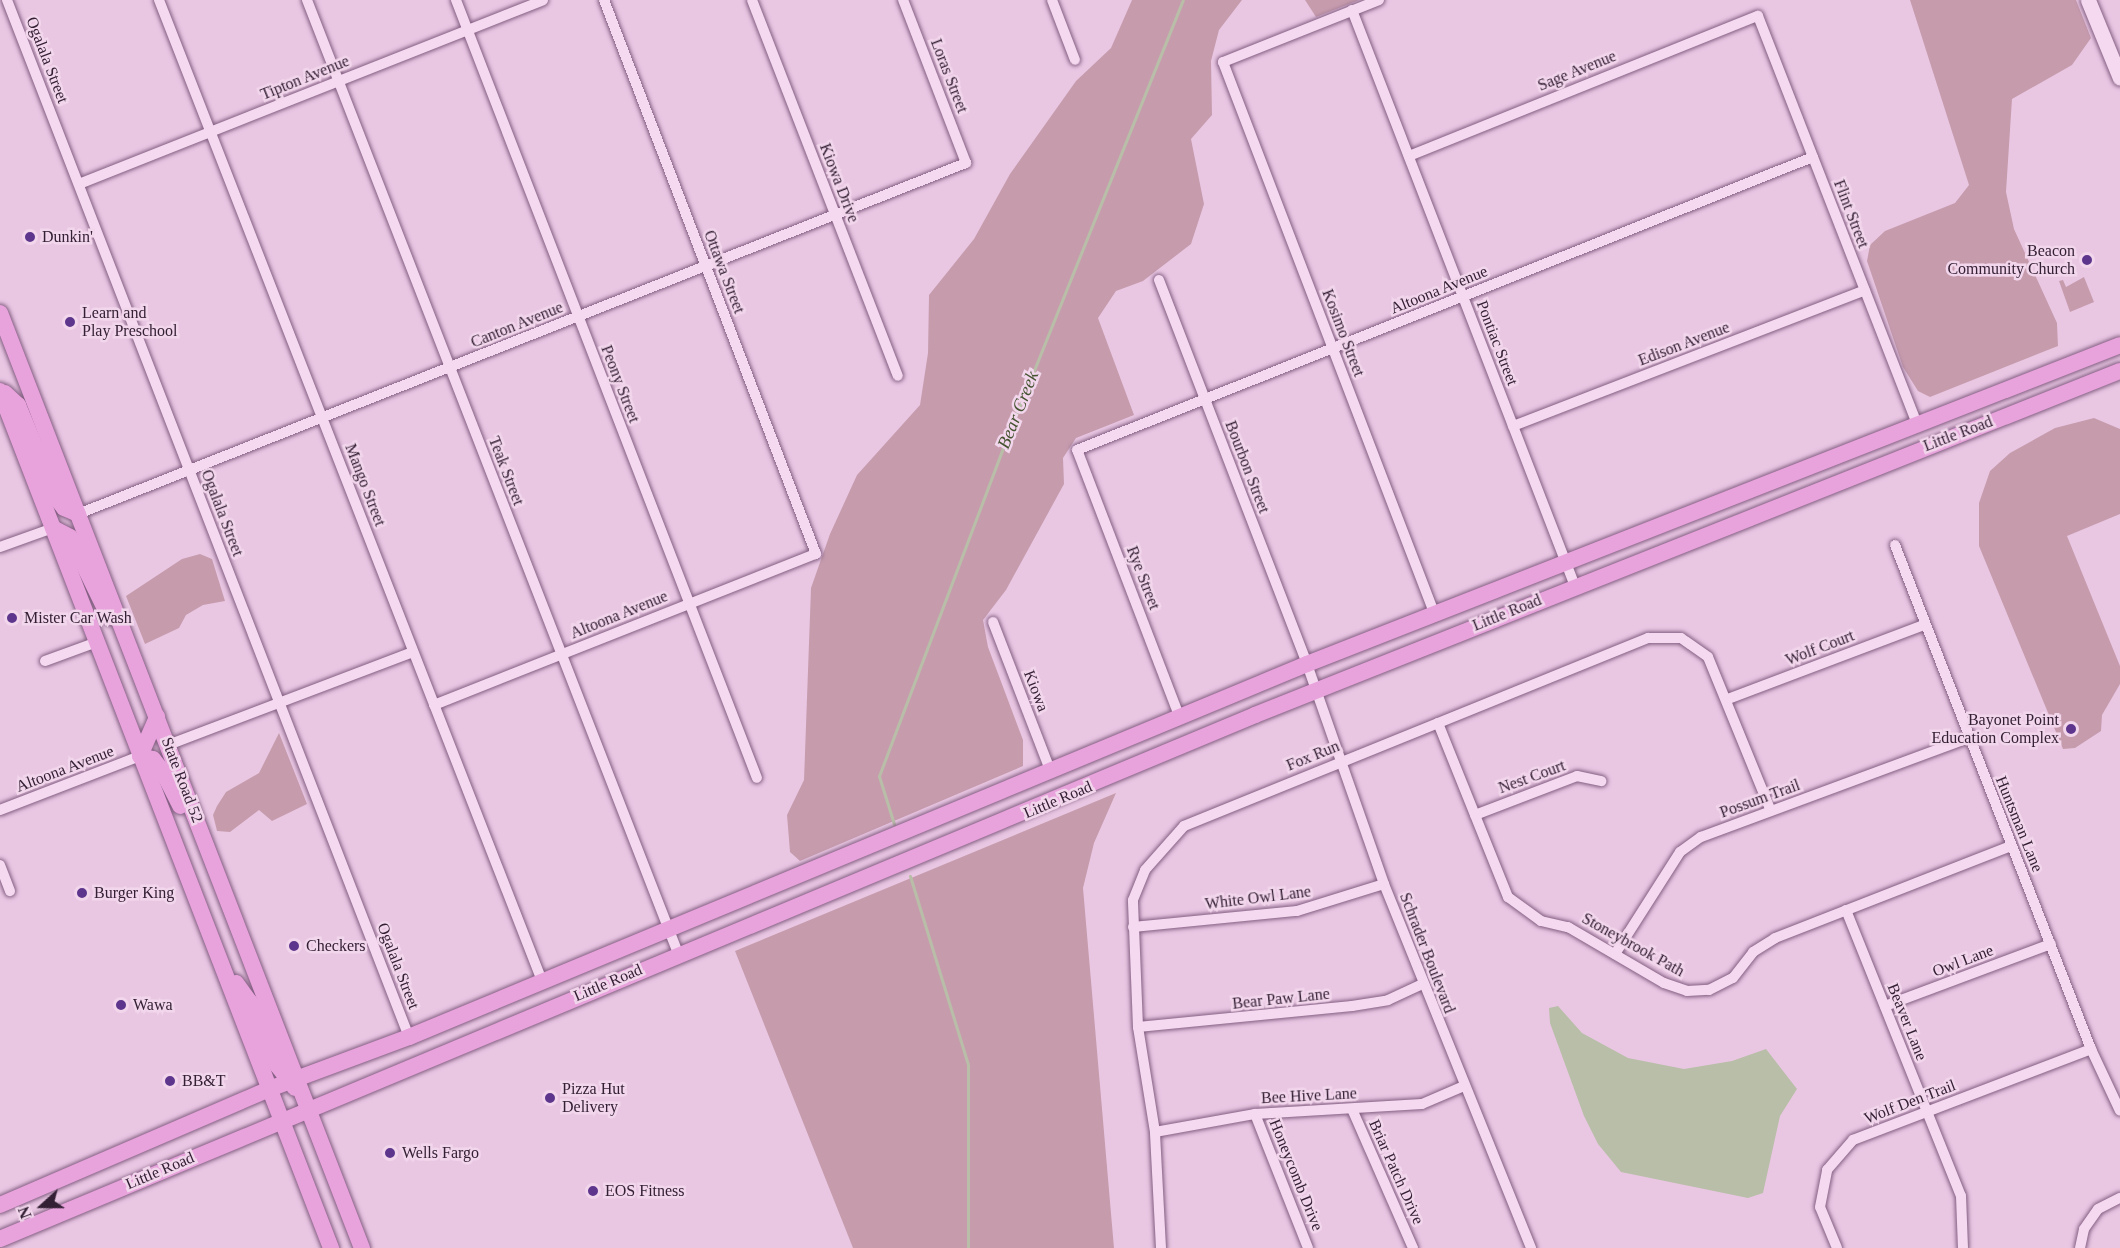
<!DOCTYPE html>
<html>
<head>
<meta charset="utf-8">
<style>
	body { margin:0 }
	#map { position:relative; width:2120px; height:1248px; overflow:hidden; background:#e9c7e3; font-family:Georgia,serif }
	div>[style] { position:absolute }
	.green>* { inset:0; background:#c69cad }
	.water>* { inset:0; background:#b9bea8 }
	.stream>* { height:3px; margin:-1.5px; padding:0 1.5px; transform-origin:1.5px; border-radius:1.5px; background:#b9bea8 }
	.roads { filter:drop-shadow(0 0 2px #835e82) drop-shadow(0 0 2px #835e82) }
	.street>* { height:10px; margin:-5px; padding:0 5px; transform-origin:5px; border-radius:5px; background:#f5d9f0 }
	.secondary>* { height:15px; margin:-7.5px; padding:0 7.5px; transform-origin:7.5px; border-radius:7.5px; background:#f5d9f0 }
	.primary>* { height:16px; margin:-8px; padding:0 8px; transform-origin:8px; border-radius:8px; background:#e8a3dc }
	.dots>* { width:16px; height:16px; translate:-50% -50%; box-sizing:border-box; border:3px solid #f2d6ec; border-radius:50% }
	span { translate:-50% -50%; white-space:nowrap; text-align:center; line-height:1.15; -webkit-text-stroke:5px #f2d6ec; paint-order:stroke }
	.street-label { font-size:16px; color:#342035 }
	.poi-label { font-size:16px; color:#342035 }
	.left { translate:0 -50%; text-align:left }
	.right { translate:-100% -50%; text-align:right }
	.water-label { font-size:18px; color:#455331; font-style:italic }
	.north { position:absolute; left:12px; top:1176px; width:60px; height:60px; -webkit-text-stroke:4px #f2d6ec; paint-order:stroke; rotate:249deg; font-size:16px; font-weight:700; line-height:24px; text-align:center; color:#342035 }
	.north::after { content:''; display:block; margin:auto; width:21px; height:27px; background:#342035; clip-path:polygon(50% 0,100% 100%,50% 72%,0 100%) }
</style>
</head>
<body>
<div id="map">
	<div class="green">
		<i style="clip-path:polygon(1132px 0,1242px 0,1219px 30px,1211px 61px,1212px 115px,1191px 139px,1204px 204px,1191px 244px,1143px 281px,1116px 291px,1098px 318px,1134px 415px,1076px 438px,1063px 458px,1064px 484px,1006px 590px,983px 620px,988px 647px,1023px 740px,1023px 766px,800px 861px,790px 852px,787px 815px,804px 780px,811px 588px,830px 534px,857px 475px,920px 405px,928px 353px,929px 295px,974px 239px,1010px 174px,1076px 81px,1111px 48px)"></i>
		<i style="clip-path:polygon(1305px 0,1359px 0,1316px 17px)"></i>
		<i style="clip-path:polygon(1910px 0,2076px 0,2091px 38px,2072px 65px,2012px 99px,2006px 192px,2014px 229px,2057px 323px,2058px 346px,1930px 397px,1918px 391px,1903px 367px,1867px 261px,1870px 245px,1885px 231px,1955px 203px,1969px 185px)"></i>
		<i style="clip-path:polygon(2084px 277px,2094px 302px,2070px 312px,2059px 281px,2063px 280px,2066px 287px)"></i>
		<i style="clip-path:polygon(2094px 418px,2120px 429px,2120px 514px,2067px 536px,2120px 666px,2120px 684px,2102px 715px,2101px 731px,2075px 748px,2063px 749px,1979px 546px,1979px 503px,1990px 471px,2010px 453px,2055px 428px)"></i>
		<i style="clip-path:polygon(200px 554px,212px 559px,225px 601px,203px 605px,186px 615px,179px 628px,145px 644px,126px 596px,182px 559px)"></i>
		<i style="clip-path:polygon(279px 733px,307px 804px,272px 821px,259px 810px,230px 832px,217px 831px,213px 815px,217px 806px,226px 792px,259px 773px)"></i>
		<i style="clip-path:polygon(1116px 793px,1094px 843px,1083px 888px,1114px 1248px,853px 1248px,735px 951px)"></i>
	</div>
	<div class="water">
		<i style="clip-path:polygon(1558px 1006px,1582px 1033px,1628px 1058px,1684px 1069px,1732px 1061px,1766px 1049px,1797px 1089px,1780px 1116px,1763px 1193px,1748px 1198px,1621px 1172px,1598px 1144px,1584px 1116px,1550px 1023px,1549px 1008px)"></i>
	</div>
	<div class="stream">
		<i style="left:894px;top:824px;width:50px;rotate:-107.4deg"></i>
		<i style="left:879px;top:776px;width:370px;rotate:-69.3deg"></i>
		<i style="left:1010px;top:430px;width:463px;rotate:-68.1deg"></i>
		<i style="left:910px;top:876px;width:198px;rotate:72.9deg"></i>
		<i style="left:968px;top:1065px;width:183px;rotate:90deg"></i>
	</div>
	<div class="roads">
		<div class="street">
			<i style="left:7px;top:0;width:1112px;rotate:68.81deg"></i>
			<i style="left:159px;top:0;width:1053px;rotate:68.67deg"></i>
			<i style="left:307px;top:0;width:1023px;rotate:68.73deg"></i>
			<i style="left:456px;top:0;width:834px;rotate:68.85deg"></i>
			<i style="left:752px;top:0;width:403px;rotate:68.8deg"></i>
			<i style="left:1052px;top:0;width:64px;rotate:69deg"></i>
			<i style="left:1379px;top:0;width:168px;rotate:158.3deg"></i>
			<i style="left:1223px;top:62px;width:592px;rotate:69.03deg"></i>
			<i style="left:1352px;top:10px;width:618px;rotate:68.84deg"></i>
			<i style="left:1409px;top:156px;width:376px;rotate:-21.9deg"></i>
			<i style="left:1758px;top:16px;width:438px;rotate:68.7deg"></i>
			<i style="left:79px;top:184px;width:499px;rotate:-21.6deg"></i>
			<i style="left:1159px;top:280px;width:412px;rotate:68.9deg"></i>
			<i style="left:1307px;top:664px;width:233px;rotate:70.7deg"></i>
			<i style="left:1384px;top:884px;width:393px;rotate:68deg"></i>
			<i style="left:1513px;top:426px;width:377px;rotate:-21.1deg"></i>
			<i style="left:78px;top:514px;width:955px;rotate:-21.57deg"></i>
			<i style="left:966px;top:163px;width:175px;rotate:-111.1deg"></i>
			<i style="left:1895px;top:545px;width:541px;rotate:68.75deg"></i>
			<i style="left:2091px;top:1049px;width:68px;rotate:64.9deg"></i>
			<i style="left:0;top:547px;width:56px;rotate:-19.7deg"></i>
			<i style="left:993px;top:622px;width:161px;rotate:68.9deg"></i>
			<i style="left:45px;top:661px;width:55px;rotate:-20.1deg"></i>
			<i style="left:1728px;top:699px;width:210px;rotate:-20.7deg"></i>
			<i style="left:434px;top:705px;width:411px;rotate:-21.6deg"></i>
			<i style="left:816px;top:554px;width:593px;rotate:-110.94deg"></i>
			<i style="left:1180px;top:718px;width:287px;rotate:-111deg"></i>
			<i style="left:1077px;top:450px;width:792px;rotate:-21.71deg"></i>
			<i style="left:1438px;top:723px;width:188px;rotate:68.1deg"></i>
			<i style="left:1508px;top:897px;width:41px;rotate:36deg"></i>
			<i style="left:1541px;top:921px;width:28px;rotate:13deg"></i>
			<i style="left:1568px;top:927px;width:111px;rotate:30.3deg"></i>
			<i style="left:1664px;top:983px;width:24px;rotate:19deg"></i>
			<i style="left:1687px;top:991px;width:22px;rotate:-3deg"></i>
			<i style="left:1709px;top:990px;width:27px;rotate:-27deg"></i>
			<i style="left:1733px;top:978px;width:33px;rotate:-52deg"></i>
			<i style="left:1753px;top:952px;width:26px;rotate:-32deg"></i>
			<i style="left:1775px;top:938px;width:253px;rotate:-21.3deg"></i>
			<i style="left:168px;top:745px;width:262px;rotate:-20.8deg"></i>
			<i style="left:0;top:810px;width:150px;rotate:-21.1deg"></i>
			<i style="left:1475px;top:815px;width:109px;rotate:-20.9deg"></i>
			<i style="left:1577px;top:776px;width:25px;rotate:12deg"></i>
			<i style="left:0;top:865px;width:28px;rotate:69deg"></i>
			<i style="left:1846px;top:910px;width:308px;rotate:68.1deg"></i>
			<i style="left:1961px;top:1196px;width:52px;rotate:87.8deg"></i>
			<i style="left:1133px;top:927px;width:165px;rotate:-5.6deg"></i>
			<i style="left:1297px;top:911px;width:91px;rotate:-17.2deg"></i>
			<i style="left:1615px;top:954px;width:121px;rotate:-57.5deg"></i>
			<i style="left:1680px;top:852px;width:26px;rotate:-36deg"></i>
			<i style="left:1701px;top:837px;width:285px;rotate:-20.3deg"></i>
			<i style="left:1885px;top:1006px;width:177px;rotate:-20.5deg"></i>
			<i style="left:1138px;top:1027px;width:215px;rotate:-5.6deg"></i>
			<i style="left:1352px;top:1006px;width:36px;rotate:-9deg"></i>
			<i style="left:1388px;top:1000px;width:38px;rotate:-25deg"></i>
			<i style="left:1352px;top:1109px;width:152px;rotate:66.3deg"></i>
			<i style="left:1255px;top:1114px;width:144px;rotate:68.4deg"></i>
			<i style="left:1155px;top:1132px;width:102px;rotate:-10.2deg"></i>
			<i style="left:1255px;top:1114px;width:167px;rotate:-3.4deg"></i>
			<i style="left:1422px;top:1104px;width:46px;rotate:-23.2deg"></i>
			<i style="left:1161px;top:1248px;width:116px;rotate:-93deg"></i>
			<i style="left:1155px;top:1132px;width:106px;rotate:-99.2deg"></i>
			<i style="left:1138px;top:1027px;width:127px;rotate:-92.3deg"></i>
			<i style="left:1133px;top:900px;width:32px;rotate:-68deg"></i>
			<i style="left:1145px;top:870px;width:59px;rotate:-48.4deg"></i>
			<i style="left:1184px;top:826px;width:501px;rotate:-22.06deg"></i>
			<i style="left:1648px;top:638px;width:33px"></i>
			<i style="left:1681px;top:638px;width:33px;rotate:35deg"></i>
			<i style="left:1708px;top:657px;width:166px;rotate:67.8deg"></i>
			<i style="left:1837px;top:1248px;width:44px;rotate:-112.5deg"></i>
			<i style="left:1820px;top:1207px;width:38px;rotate:-79deg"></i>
			<i style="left:1827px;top:1170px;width:40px;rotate:-49deg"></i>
			<i style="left:1853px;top:1140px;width:255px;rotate:-20.9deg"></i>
			<i style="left:2080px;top:1248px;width:19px;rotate:-78deg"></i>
			<i style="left:2084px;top:1229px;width:24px;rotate:-55deg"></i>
			<i style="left:2098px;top:1209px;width:25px;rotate:-27deg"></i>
		</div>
		<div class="secondary">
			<i style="left:2088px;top:0;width:84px;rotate:67.7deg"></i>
		</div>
		<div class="primary">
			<i style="left:0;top:313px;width:1003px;rotate:68.84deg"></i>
			<i style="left:0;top:391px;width:919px;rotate:68.88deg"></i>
			<i style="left:5px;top:393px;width:18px;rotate:43deg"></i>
			<i style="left:18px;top:405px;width:102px;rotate:67.5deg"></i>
			<i style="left:57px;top:499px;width:11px;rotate:52deg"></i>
			<i style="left:64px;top:508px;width:15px;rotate:23deg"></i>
			<i style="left:53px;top:528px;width:19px;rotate:28deg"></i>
			<i style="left:70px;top:537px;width:89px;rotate:64deg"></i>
			<i style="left:140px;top:756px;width:13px;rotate:13deg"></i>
			<i style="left:153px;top:759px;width:16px;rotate:52deg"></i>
			<i style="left:163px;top:772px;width:38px;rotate:63deg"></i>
			<i style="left:140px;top:756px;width:43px;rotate:-66.4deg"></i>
			<i style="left:236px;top:983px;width:24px;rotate:54deg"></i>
			<i style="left:250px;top:1002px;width:69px;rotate:66.8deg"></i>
			<i style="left:277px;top:1065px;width:29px;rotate:52deg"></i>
			<i style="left:0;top:1205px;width:296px;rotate:-23.3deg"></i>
			<i style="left:272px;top:1088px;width:146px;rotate:-20.4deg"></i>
			<i style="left:409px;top:1037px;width:972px;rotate:-22.56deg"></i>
			<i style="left:1307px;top:664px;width:873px;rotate:-21.42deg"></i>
			<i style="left:0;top:1239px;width:1360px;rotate:-22.66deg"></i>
			<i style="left:1255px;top:715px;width:931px;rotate:-21.69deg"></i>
		</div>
	</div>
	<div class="dots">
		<i style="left:30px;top:237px;background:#5e358c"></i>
		<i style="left:2087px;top:260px;background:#5e358c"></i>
		<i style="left:70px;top:322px;background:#5e358c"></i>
		<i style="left:12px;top:618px;background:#5e358c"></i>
		<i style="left:2071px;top:729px;background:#5e358c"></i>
		<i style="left:82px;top:893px;background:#5e358c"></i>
		<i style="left:294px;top:946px;background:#5e358c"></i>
		<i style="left:121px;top:1005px;background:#5e358c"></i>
		<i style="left:170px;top:1081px;background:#5e358c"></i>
		<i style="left:550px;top:1098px;background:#5e358c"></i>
		<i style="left:390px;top:1153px;background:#5e358c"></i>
		<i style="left:593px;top:1191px;background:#5e358c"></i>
	</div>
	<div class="street-label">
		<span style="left:47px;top:60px;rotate:69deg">Ogalala Street</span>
		<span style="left:1577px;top:71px;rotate:-22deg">Sage Avenue</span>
		<span style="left:949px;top:76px;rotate:69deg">Loras Street</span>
		<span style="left:305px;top:78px;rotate:-22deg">Tipton Avenue</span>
		<span style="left:839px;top:183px;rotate:69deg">Kiowa Drive</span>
		<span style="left:1851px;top:214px;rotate:69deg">Flint Street</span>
		<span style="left:724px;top:272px;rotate:69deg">Ottawa Street</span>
		<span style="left:1439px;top:290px;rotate:-22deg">Altoona Avenue</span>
		<span style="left:517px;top:325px;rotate:-22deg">Canton Avenue</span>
		<span style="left:1343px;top:333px;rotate:69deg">Kosimo Street</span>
		<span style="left:1497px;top:343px;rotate:69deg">Pontiac Street</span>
		<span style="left:1684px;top:344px;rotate:-21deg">Edison Avenue</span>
		<span style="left:620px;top:384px;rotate:69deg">Peony Street</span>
		<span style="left:1958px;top:434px;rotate:-21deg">Little Road</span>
		<span style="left:1247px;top:467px;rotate:69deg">Bourbon Street</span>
		<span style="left:506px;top:471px;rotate:69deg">Teak Street</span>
		<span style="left:365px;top:485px;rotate:69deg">Mango Street</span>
		<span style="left:222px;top:513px;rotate:69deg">Ogalala Street</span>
		<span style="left:1143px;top:578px;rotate:69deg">Rye Street</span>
		<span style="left:1507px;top:613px;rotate:-22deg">Little Road</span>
		<span style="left:619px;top:615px;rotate:-22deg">Altoona Avenue</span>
		<span style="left:1820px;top:648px;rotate:-21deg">Wolf Court</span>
		<span style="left:1036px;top:691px;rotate:69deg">Kiowa</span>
		<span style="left:1313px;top:756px;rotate:-22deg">Fox Run</span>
		<span style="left:65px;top:769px;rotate:-21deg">Altoona Avenue</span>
		<span style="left:1532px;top:777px;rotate:-20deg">Nest Court</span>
		<span style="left:182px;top:780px;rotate:69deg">State Road 52</span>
		<span style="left:1760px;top:799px;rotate:-20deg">Possum Trail</span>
		<span style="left:1058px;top:800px;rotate:-23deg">Little Road</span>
		<span style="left:2019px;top:824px;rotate:68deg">Huntsman Lane</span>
		<span style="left:1258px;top:898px;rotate:-7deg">White Owl Lane</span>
		<span style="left:1633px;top:945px;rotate:29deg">Stoneybrook Path</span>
		<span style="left:1427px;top:953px;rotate:69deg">Schrader Boulevard</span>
		<span style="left:1963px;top:961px;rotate:-21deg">Owl Lane</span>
		<span style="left:398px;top:966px;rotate:69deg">Ogalala Street</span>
		<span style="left:608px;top:983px;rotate:-23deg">Little Road</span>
		<span style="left:1281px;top:999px;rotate:-6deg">Bear Paw Lane</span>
		<span style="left:1907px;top:1022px;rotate:68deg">Beaver Lane</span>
		<span style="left:1309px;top:1096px;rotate:-3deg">Bee Hive Lane</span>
		<span style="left:1910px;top:1102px;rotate:-21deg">Wolf Den Trail</span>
		<span style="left:160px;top:1171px;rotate:-23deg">Little Road</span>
		<span style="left:1396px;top:1172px;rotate:66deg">Briar Patch Drive</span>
		<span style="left:1296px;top:1175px;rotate:68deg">Honeycomb Drive</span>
	</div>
	<div class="poi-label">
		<span class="left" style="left:42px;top:237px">Dunkin'</span>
		<span class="right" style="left:2075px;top:260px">Beacon<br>Community Church</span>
		<span class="left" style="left:82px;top:322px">Learn and<br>Play Preschool</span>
		<span class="left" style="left:24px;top:618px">Mister Car Wash</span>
		<span class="right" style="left:2059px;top:729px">Bayonet Point<br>Education Complex</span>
		<span class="left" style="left:94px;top:893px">Burger King</span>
		<span class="left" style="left:306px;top:946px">Checkers</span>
		<span class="left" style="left:133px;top:1005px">Wawa</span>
		<span class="left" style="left:182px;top:1081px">BB&amp;T</span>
		<span class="left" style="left:562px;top:1098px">Pizza Hut<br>Delivery</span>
		<span class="left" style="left:402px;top:1153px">Wells Fargo</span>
		<span class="left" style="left:605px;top:1191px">EOS Fitness</span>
	</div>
	<div class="water-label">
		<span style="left:1018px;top:410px;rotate:-68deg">Bear Creek</span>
	</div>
	<div class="north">N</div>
</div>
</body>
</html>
